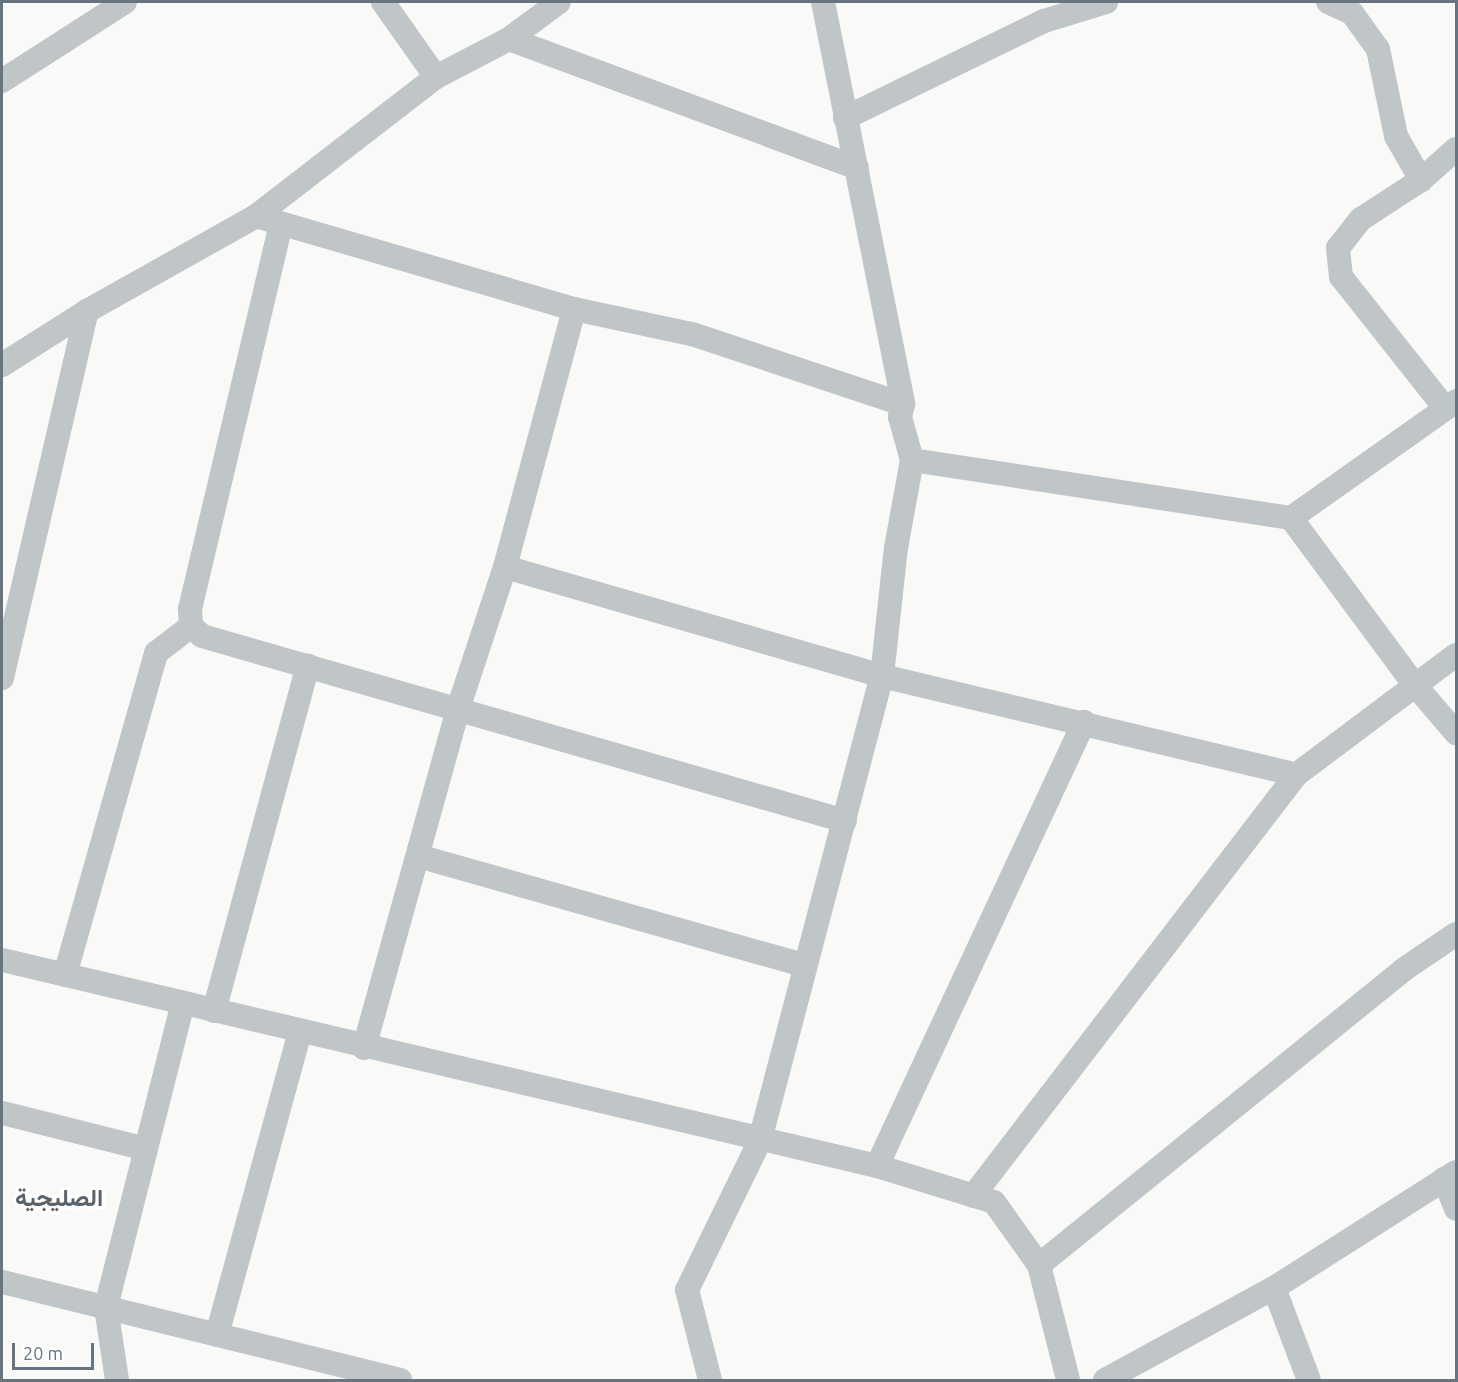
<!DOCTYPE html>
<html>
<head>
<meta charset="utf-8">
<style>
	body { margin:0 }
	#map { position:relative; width:1458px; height:1382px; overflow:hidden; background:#f9f9f7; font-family:Ubuntu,Vazirmatn,sans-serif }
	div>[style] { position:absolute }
	.minor>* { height:24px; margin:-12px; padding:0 12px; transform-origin:12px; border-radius:12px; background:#c0c5c8 }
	span { translate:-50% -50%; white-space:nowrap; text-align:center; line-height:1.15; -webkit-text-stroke:6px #fff; paint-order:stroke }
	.district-label { font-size:24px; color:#58636b; font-weight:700 }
	.frame { position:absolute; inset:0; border:3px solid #667580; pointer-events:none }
	.scale { position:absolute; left:12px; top:1343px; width:82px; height:27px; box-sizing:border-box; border:3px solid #667580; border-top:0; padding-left:8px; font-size:18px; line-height:21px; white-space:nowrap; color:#667580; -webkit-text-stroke:4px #fff; paint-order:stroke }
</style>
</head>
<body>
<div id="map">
	<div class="minor">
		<i style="left:383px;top:2px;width:92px;rotate:54.8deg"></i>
		<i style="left:823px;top:2px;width:410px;rotate:78.7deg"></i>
		<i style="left:903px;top:404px;width:13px;rotate:103deg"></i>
		<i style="left:900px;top:417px;width:45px;rotate:74.4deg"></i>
		<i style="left:912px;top:460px;width:383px;rotate:8.7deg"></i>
		<i style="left:1291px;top:518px;width:202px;rotate:-35.3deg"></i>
		<i style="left:1328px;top:2px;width:26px;rotate:25deg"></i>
		<i style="left:1352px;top:13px;width:44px;rotate:54.2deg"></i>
		<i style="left:1378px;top:49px;width:89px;rotate:78.3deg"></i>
		<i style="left:1396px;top:136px;width:51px;rotate:60.4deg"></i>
		<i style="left:509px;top:39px;width:371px;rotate:20.3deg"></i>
		<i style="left:2px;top:81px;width:146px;rotate:-32.7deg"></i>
		<i style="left:845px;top:118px;width:221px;rotate:-26deg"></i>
		<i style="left:1044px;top:21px;width:65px;rotate:-17deg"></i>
		<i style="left:256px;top:216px;width:331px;rotate:16.3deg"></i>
		<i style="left:574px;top:309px;width:121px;rotate:12deg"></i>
		<i style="left:692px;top:334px;width:222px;rotate:18.4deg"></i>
		<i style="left:281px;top:224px;width:396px;rotate:103.3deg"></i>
		<i style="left:190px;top:609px;width:17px;rotate:87deg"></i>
		<i style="left:191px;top:626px;width:15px;rotate:42deg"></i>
		<i style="left:202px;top:636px;width:669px;rotate:16.05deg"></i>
		<i style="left:2px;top:365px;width:101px;rotate:-32.4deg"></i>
		<i style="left:87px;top:311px;width:194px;rotate:-29.3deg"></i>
		<i style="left:256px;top:216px;width:227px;rotate:-37.7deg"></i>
		<i style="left:436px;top:77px;width:82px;rotate:-27.5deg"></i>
		<i style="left:509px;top:39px;width:62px;rotate:-36.5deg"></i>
		<i style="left:1445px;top:408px;width:167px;rotate:-128.4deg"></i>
		<i style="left:1341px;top:277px;width:29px;rotate:-96deg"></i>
		<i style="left:1338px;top:248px;width:37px;rotate:-52deg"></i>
		<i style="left:1361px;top:219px;width:72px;rotate:-33deg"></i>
		<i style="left:1421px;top:180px;width:47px;rotate:-41.5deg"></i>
		<i style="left:1291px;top:518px;width:207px;rotate:53.5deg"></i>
		<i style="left:1414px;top:684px;width:65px;rotate:49.4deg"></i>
		<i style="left:505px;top:567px;width:392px;rotate:16.1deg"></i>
		<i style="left:882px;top:676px;width:426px;rotate:13.4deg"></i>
		<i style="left:2px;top:678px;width:377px;rotate:-77deg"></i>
		<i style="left:418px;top:856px;width:400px;rotate:15.8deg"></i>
		<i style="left:2px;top:960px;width:899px;rotate:13.25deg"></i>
		<i style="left:877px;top:1166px;width:122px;rotate:17.1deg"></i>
		<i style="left:994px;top:1202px;width:77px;rotate:54.5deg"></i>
		<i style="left:1039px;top:1265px;width:119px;rotate:75.8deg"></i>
		<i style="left:65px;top:975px;width:335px;rotate:-74.2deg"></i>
		<i style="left:156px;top:653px;width:44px;rotate:-37.6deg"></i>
		<i style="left:214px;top:1011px;width:358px;rotate:-74.8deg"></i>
		<i style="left:364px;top:1048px;width:349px;rotate:-74.5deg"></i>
		<i style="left:457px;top:712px;width:153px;rotate:-71.7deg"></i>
		<i style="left:505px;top:567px;width:267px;rotate:-75deg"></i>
		<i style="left:2px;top:1113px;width:148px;rotate:14deg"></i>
		<i style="left:877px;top:1166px;width:490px;rotate:-65deg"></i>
		<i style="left:1444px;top:1179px;width:32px;rotate:68deg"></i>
		<i style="left:973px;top:1196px;width:531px;rotate:-52.5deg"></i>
		<i style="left:1296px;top:775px;width:200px;rotate:-36.9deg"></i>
		<i style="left:1039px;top:1265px;width:469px;rotate:-39deg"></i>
		<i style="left:1403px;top:970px;width:64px;rotate:-34.2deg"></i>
		<i style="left:2px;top:1282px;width:410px;rotate:13.8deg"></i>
		<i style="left:1274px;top:1288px;width:98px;rotate:69.2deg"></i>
		<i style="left:217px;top:1335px;width:314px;rotate:-74.7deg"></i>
		<i style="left:117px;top:1380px;width:74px;rotate:-98.6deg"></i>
		<i style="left:106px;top:1307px;width:314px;rotate:-75.8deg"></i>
		<i style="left:710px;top:1380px;width:93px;rotate:-104.3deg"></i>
		<i style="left:687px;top:1290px;width:167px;rotate:-64deg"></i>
		<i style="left:760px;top:1140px;width:480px;rotate:-75.3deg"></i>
		<i style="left:882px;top:676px;width:129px;rotate:-83.8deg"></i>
		<i style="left:896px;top:548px;width:89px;rotate:-79.7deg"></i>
		<i style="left:1105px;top:1380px;width:192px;rotate:-28.6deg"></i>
		<i style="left:1274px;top:1288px;width:216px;rotate:-32.5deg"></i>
	</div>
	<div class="district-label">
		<span style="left:59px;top:1198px">الصليجية</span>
	</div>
	<div class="frame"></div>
	<div class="scale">20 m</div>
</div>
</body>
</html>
